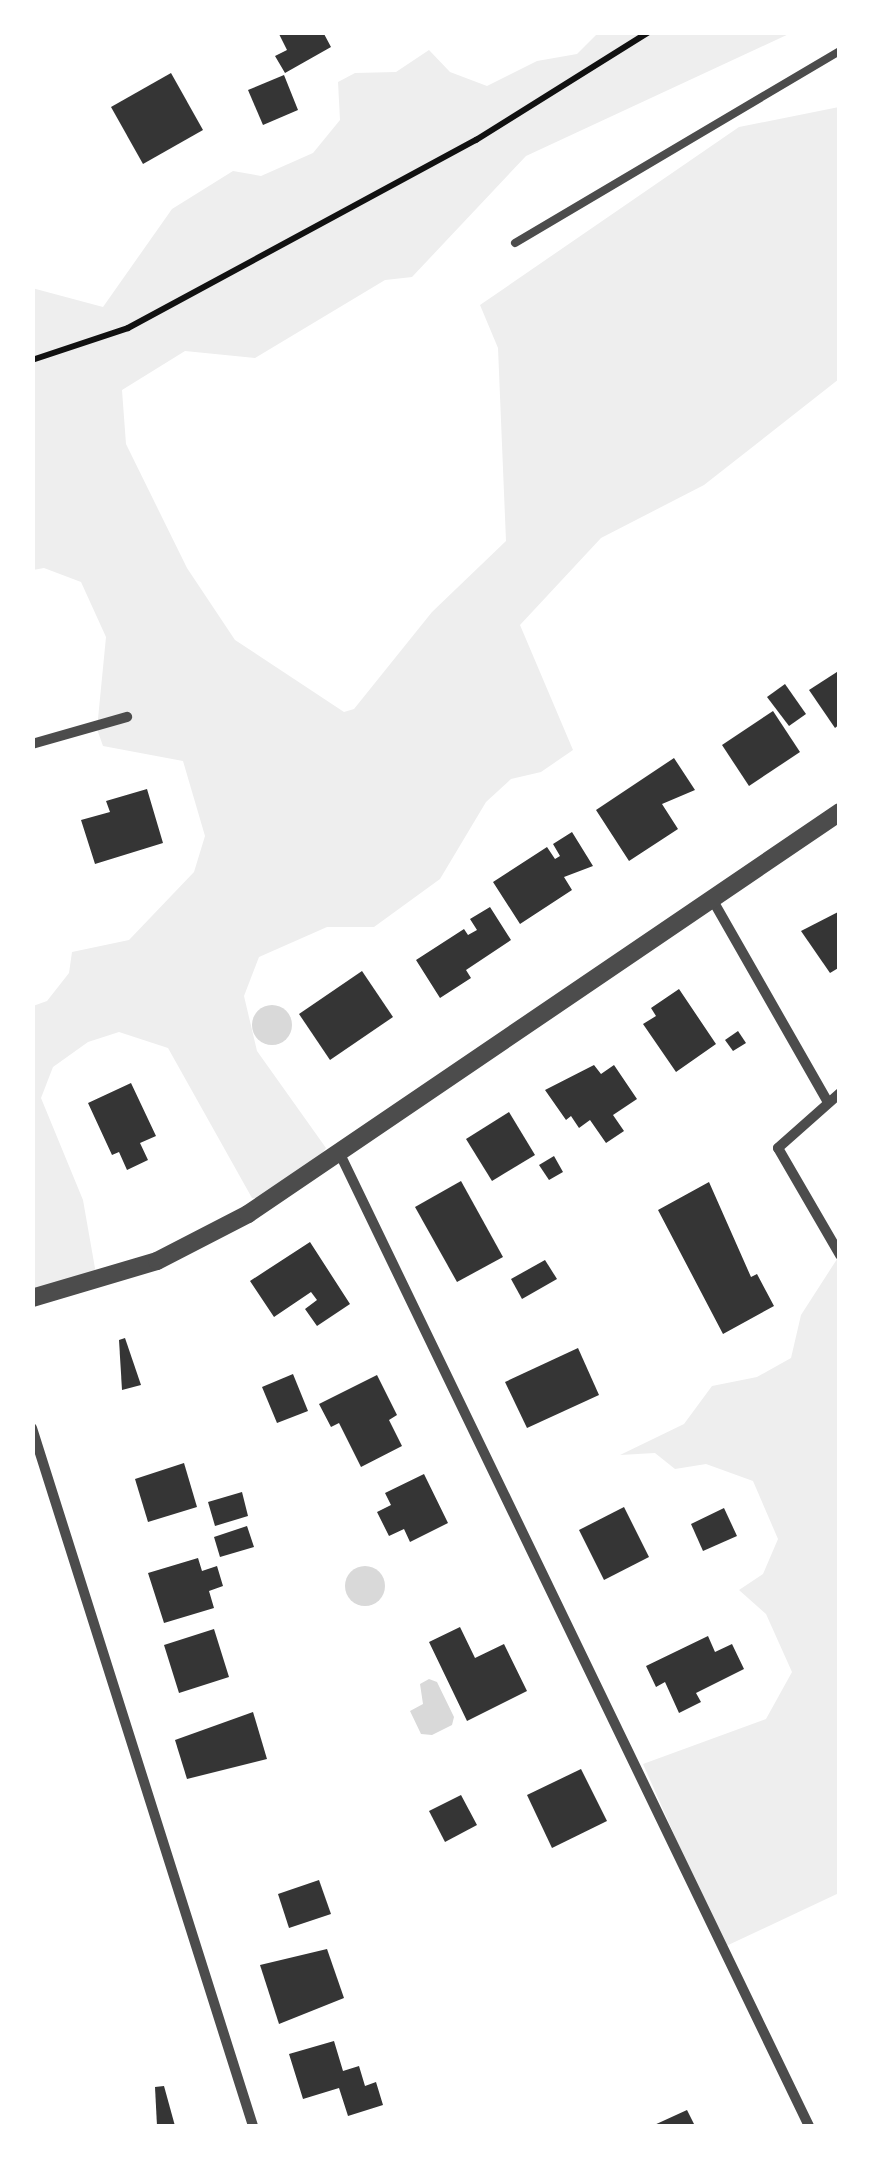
<!DOCTYPE html>
<html>
<head>
<meta charset="utf-8">
<style>
	body { margin:0 }
	#map { position:relative; width:872px; height:2159px; overflow:hidden; background:#fff; font-family:Barlow,sans-serif }
	div>[style] { position:absolute }
	.green>* { inset:0; background:#eee }
	.water>* { inset:0; background:#d9d9d9 }
	.round { border-radius:50% }
	.building>* { inset:0; background:#353535 }
	.path>* { height:6px; margin:-3px; padding:0 3px; transform-origin:3px; border-radius:3px; background:#111 }
	.service>* { height:8px; margin:-4px; padding:0 4px; transform-origin:4px; border-radius:4px; background:#4c4c4c }
	.minor>* { height:10px; margin:-5px; padding:0 5px; transform-origin:5px; border-radius:5px; background:#4c4c4c }
	.tertiary>* { height:18px; margin:-9px; padding:0 9px; transform-origin:9px; border-radius:9px; background:#4c4c4c }
	span { translate:-50% -50%; white-space:nowrap; text-align:center; line-height:1.15; -webkit-text-stroke:9px #fff; paint-order:stroke }
	.frame { position:absolute; inset:0; border:35px solid #fff; pointer-events:none }
</style>
</head>
<body>
<div id="map">
	<div class="green">
		<i style="clip-path:polygon(598px 33px,791px 33px,526px 156px,412px 277px,385px 280px,255px 358px,185px 351px,122px 390px,126px 444px,187px 568px,235px 640px,344px 712px,354px 709px,432px 612px,506px 541px,498px 348px,480px 305px,739px 127px,839px 107px,839px 379px,704px 485px,601px 538px,520px 625px,573px 750px,541px 772px,511px 779px,486px 802px,440px 879px,374px 927px,327px 927px,259px 957px,244px 996px,257px 1051px,326px 1148px,318px 1159px,261px 1199px,252px 1198px,168px 1048px,119px 1032px,88px 1042px,53px 1067px,41px 1098px,83px 1200px,96px 1274px,33px 1296px,33px 1006px,47px 1001px,69px 973px,72px 952px,129px 940px,194px 872px,205px 836px,183px 761px,103px 746px,97px 729px,106px 637px,81px 582px,44px 568px,33px 570px,32px 288px,103px 307px,172px 209px,233px 171px,261px 176px,313px 153px,340px 120px,338px 82px,355px 73px,396px 72px,429px 50px,450px 72px,487px 86px,537px 61px,577px 54px)"></i>
		<i style="clip-path:polygon(839px 1256px,839px 1893px,724px 1947px,643px 1764px,766px 1719px,792px 1672px,766px 1614px,739px 1590px,763px 1574px,778px 1539px,753px 1481px,706px 1464px,675px 1469px,655px 1453px,620px 1455px,684px 1424px,712px 1386px,757px 1377px,791px 1358px,801px 1315px)"></i>
	</div>
	<div class="water">
		<i class="round" style="left:252px;top:1005px;width:40px;height:40px"></i>
		<i class="round" style="left:345px;top:1566px;width:40px;height:40px"></i>
		<i style="clip-path:polygon(429px 1679px,437px 1682px,454px 1717px,452px 1725px,432px 1735px,421px 1734px,410px 1711px,423px 1704px,420px 1684px)"></i>
	</div>
	<div class="building">
		<i style="clip-path:polygon(278px 32px,323px 32px,331px 47px,285px 73px,275px 56px,287px 50px)"></i>
		<i style="clip-path:polygon(171px 73px,203px 130px,143px 164px,111px 107px)"></i>
		<i style="clip-path:polygon(284px 75px,298px 110px,263px 125px,248px 90px)"></i>
		<i style="clip-path:polygon(840px 670px,840px 724px,835px 728px,809px 690px)"></i>
		<i style="clip-path:polygon(785px 684px,806px 714px,789px 726px,767px 697px)"></i>
		<i style="clip-path:polygon(773px 711px,800px 752px,749px 786px,722px 745px)"></i>
		<i style="clip-path:polygon(674px 758px,695px 790px,662px 804px,678px 829px,629px 861px,596px 810px)"></i>
		<i style="clip-path:polygon(147px 789px,163px 843px,95px 864px,81px 820px,110px 812px,106px 801px)"></i>
		<i style="clip-path:polygon(572px 832px,593px 866px,564px 877px,572px 890px,520px 924px,493px 882px,547px 847px,555px 859px,560px 856px,553px 844px)"></i>
		<i style="clip-path:polygon(490px 907px,511px 940px,466px 970px,471px 978px,440px 998px,416px 960px,464px 929px,468px 935px,477px 930px,470px 919px)"></i>
		<i style="clip-path:polygon(840px 911px,840px 967px,830px 973px,801px 931px)"></i>
		<i style="clip-path:polygon(362px 971px,393px 1017px,330px 1060px,299px 1014px)"></i>
		<i style="clip-path:polygon(679px 989px,716px 1044px,676px 1072px,643px 1024px,656px 1016px,651px 1008px)"></i>
		<i style="clip-path:polygon(738px 1031px,746px 1043px,733px 1051px,725px 1040px)"></i>
		<i style="clip-path:polygon(594px 1065px,601px 1074px,614px 1065px,637px 1099px,613px 1115px,624px 1131px,606px 1143px,590px 1120px,579px 1128px,571px 1116px,566px 1120px,545px 1090px)"></i>
		<i style="clip-path:polygon(131px 1083px,156px 1136px,140px 1143px,148px 1160px,127px 1170px,119px 1152px,112px 1155px,88px 1103px)"></i>
		<i style="clip-path:polygon(509px 1112px,535px 1155px,492px 1181px,466px 1139px)"></i>
		<i style="clip-path:polygon(554px 1156px,563px 1172px,549px 1180px,539px 1165px)"></i>
		<i style="clip-path:polygon(461px 1181px,503px 1257px,457px 1282px,415px 1207px)"></i>
		<i style="clip-path:polygon(709px 1182px,751px 1277px,757px 1274px,774px 1306px,723px 1334px,658px 1210px)"></i>
		<i style="clip-path:polygon(310px 1242px,350px 1304px,317px 1326px,305px 1309px,317px 1300px,311px 1292px,274px 1317px,250px 1281px)"></i>
		<i style="clip-path:polygon(545px 1260px,557px 1279px,522px 1299px,511px 1279px)"></i>
		<i style="clip-path:polygon(125px 1338px,141px 1385px,122px 1390px,119px 1340px)"></i>
		<i style="clip-path:polygon(578px 1348px,599px 1395px,527px 1428px,505px 1382px)"></i>
		<i style="clip-path:polygon(293px 1374px,308px 1411px,277px 1423px,262px 1387px)"></i>
		<i style="clip-path:polygon(377px 1375px,397px 1415px,389px 1420px,402px 1446px,361px 1467px,339px 1423px,331px 1427px,319px 1404px)"></i>
		<i style="clip-path:polygon(184px 1463px,197px 1507px,148px 1522px,135px 1479px)"></i>
		<i style="clip-path:polygon(424px 1474px,448px 1523px,410px 1542px,404px 1529px,389px 1536px,377px 1512px,391px 1505px,385px 1493px)"></i>
		<i style="clip-path:polygon(242px 1492px,248px 1516px,215px 1526px,208px 1502px)"></i>
		<i style="clip-path:polygon(624px 1507px,649px 1557px,604px 1580px,579px 1530px)"></i>
		<i style="clip-path:polygon(724px 1508px,737px 1536px,703px 1551px,691px 1524px)"></i>
		<i style="clip-path:polygon(247px 1526px,254px 1547px,220px 1557px,214px 1537px)"></i>
		<i style="clip-path:polygon(198px 1558px,202px 1571px,217px 1566px,223px 1586px,209px 1591px,214px 1608px,164px 1623px,148px 1573px)"></i>
		<i style="clip-path:polygon(460px 1627px,475px 1658px,504px 1644px,527px 1691px,467px 1721px,429px 1642px)"></i>
		<i style="clip-path:polygon(214px 1629px,229px 1677px,179px 1693px,164px 1645px)"></i>
		<i style="clip-path:polygon(708px 1636px,715px 1652px,732px 1644px,744px 1669px,696px 1693px,701px 1702px,679px 1713px,665px 1682px,656px 1687px,646px 1666px)"></i>
		<i style="clip-path:polygon(253px 1712px,267px 1759px,187px 1779px,175px 1740px)"></i>
		<i style="clip-path:polygon(581px 1769px,607px 1821px,552px 1848px,527px 1795px)"></i>
		<i style="clip-path:polygon(461px 1795px,477px 1825px,445px 1842px,429px 1811px)"></i>
		<i style="clip-path:polygon(319px 1880px,331px 1914px,289px 1928px,278px 1894px)"></i>
		<i style="clip-path:polygon(327px 1949px,344px 1998px,279px 2024px,260px 1965px)"></i>
		<i style="clip-path:polygon(334px 2041px,343px 2071px,359px 2066px,365px 2086px,376px 2082px,383px 2105px,348px 2116px,339px 2088px,303px 2099px,289px 2054px)"></i>
		<i style="clip-path:polygon(164px 2086px,175px 2126px,157px 2126px,155px 2087px)"></i>
		<i style="clip-path:polygon(687px 2110px,695px 2126px,652px 2126px)"></i>
	</div>
	<div class="path">
		<i style="left:32px;top:360px;width:101px;rotate:-18.4deg"></i>
		<i style="left:128px;top:328px;width:396px;rotate:-28.4deg"></i>
		<i style="left:476px;top:140px;width:204px;rotate:-32deg"></i>
	</div>
	<div class="service">
		<i style="left:515px;top:243px;width:377px;rotate:-30.6deg"></i>
	</div>
	<div class="minor">
		<i style="left:32px;top:744px;width:99px;rotate:-15.9deg"></i>
		<i style="left:712px;top:899px;width:232px;rotate:60.3deg"></i>
		<i style="left:840px;top:1093px;width:83px;rotate:138.4deg"></i>
		<i style="left:778px;top:1148px;width:124px;rotate:59.9deg"></i>
		<i style="left:338px;top:1150px;width:1084px;rotate:64.24deg"></i>
		<i style="left:32px;top:1428px;width:732px;rotate:72.43deg"></i>
	</div>
	<div class="tertiary">
		<i style="left:32px;top:1298px;width:130px;rotate:-16.5deg"></i>
		<i style="left:157px;top:1261px;width:102px;rotate:-27.3deg"></i>
		<i style="left:248px;top:1214px;width:716px;rotate:-34.18deg"></i>
	</div>
	<div class="frame"></div>
</div>
</body>
</html>
